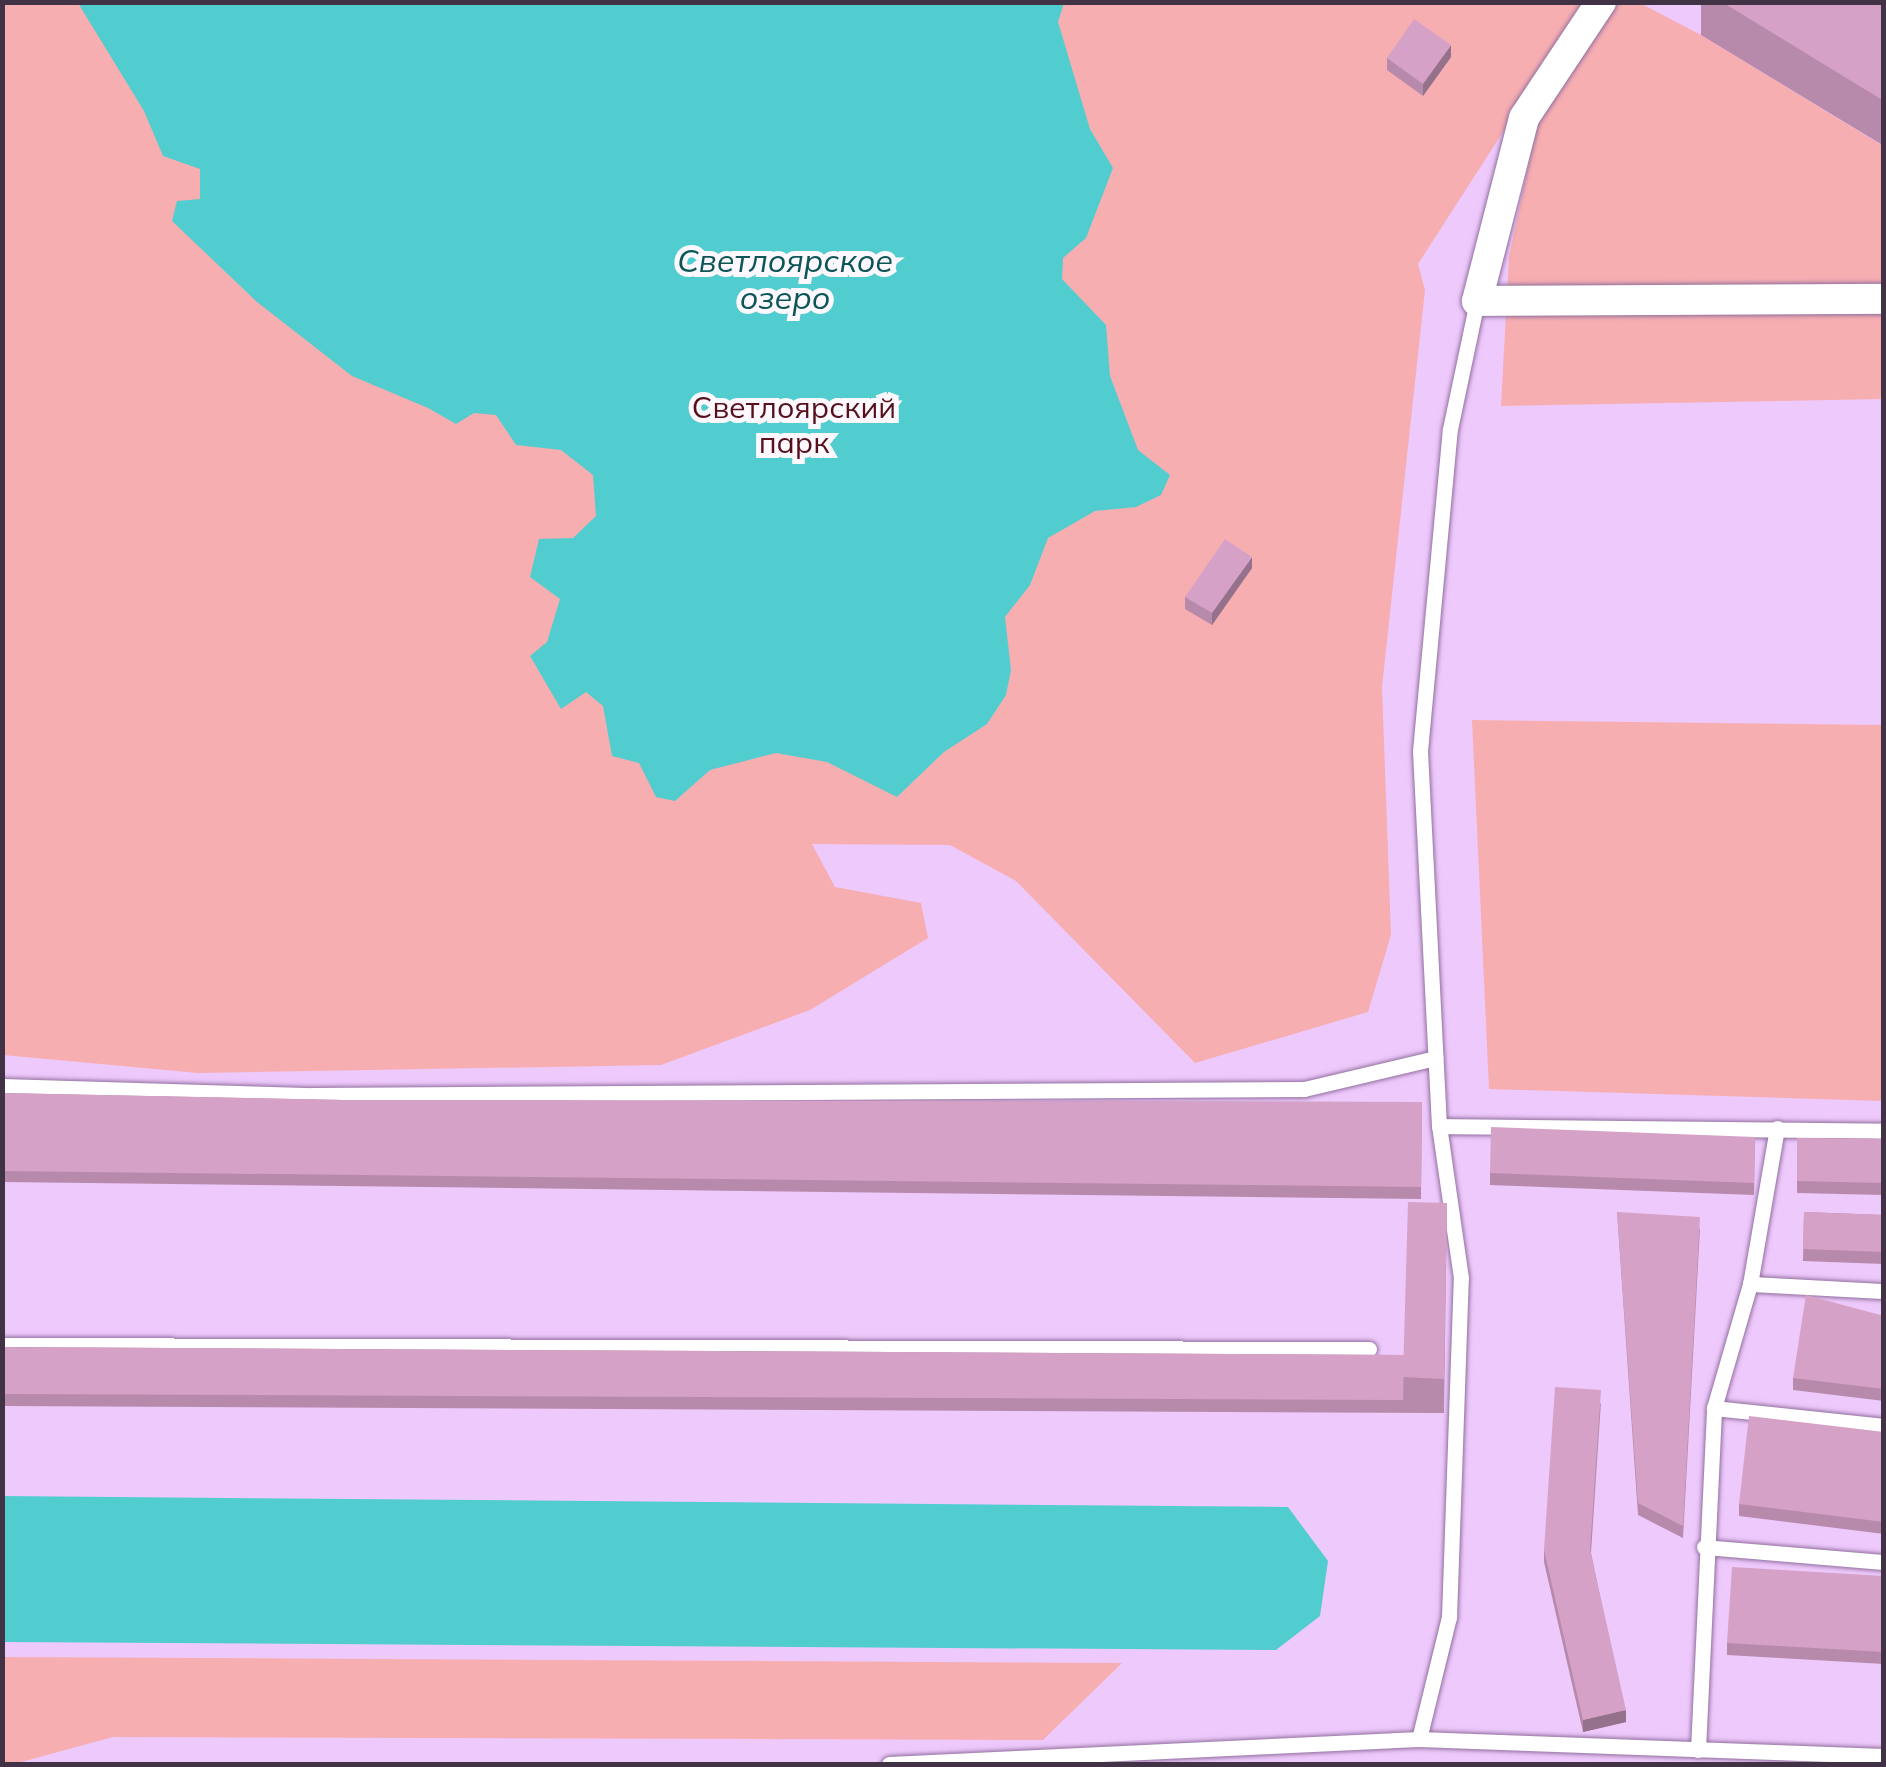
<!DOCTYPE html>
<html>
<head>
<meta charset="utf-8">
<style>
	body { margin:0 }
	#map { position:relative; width:1886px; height:1767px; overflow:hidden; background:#eec9fc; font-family:Mulish,sans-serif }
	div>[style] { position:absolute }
	.green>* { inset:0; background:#f7aeb1 }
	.water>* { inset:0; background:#52cdcf }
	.roads { filter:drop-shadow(0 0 2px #91709e) drop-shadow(0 0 2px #91709e) }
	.lane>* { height:15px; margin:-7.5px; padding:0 7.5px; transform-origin:7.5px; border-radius:7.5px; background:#fff }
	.street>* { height:30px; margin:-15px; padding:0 15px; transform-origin:15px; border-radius:15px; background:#fff }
	.wall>* { inset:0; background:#b78aab }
	.shaded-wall>* { inset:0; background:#95718b }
	.building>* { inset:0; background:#d5a1c7 }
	span { translate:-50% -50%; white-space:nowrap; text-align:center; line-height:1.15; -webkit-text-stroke:10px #fcf8fd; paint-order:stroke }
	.park-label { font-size:30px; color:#55101c }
	.water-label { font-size:32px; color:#0d5658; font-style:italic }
	.frame { position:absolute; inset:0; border:5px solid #413246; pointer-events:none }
</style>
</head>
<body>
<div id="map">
	<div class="green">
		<i style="clip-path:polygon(2px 3px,1586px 3px,1418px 264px,1425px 290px,1382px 687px,1391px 935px,1368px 1012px,1195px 1063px,1016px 881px,950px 845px,812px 844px,835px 887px,921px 903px,928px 938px,810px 1010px,661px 1065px,198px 1073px,3px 1055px)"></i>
		<i style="clip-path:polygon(1616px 3px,1640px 3px,1701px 35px,1883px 146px,1883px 399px,1501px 406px,1509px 257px,1537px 125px)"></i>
		<i style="clip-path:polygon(1472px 720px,1883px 725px,1883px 1101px,1489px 1089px)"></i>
		<i style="clip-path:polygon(3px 1657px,1122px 1663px,1043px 1740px,113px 1737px,14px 1764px,3px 1763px)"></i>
	</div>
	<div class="water">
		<i style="clip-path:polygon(78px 3px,1064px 3px,1058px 22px,1090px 129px,1113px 168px,1086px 238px,1063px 258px,1062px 279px,1106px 325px,1110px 376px,1138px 450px,1170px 475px,1161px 495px,1136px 507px,1095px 511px,1048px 538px,1030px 585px,1005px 617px,1011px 670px,1006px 695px,987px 724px,944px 752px,897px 797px,827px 762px,776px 753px,710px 770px,675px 801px,656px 797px,639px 763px,612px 756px,603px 706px,586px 692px,561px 709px,530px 656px,547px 642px,560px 599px,530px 577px,539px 539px,573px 538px,596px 516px,593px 475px,561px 450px,516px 445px,496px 415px,474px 413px,456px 424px,428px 408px,352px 376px,257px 302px,172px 221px,177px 201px,200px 199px,200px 169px,163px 156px,144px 111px)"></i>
		<i style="clip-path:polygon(3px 1496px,1288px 1507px,1328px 1561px,1320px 1616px,1276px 1650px,3px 1642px)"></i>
	</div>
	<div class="roads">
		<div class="lane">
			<i style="left:2px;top:1086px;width:311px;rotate:1.7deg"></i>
			<i style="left:313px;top:1095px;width:991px;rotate:-0.35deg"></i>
			<i style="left:1304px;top:1089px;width:135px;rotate:-13.3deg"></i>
			<i style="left:1439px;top:1126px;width:445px;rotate:0.6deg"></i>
			<i style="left:1777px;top:1128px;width:158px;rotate:99.8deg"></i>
			<i style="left:1750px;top:1284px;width:134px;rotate:3deg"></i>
			<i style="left:1750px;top:1284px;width:129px;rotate:106.2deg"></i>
			<i style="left:1714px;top:1408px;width:171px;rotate:6deg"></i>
			<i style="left:2px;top:1345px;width:1367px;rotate:0.17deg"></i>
			<i style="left:1704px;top:1547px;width:181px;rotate:4.8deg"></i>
			<i style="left:1419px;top:1739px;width:465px;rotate:2.1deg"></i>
			<i style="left:1698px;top:1750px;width:342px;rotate:-87.3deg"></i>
			<i style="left:889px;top:1764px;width:531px;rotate:-2.7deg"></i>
			<i style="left:1419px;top:1739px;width:126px;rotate:-76.2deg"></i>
			<i style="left:1449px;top:1617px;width:339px;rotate:-88deg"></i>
			<i style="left:1461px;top:1278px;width:154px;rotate:-98.2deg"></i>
			<i style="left:1439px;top:1126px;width:375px;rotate:-92.9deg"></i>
			<i style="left:1420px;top:751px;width:323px;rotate:-84.7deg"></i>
			<i style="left:1450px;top:429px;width:131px;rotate:-78.1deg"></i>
		</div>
		<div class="street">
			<i style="left:1601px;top:2px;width:139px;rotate:123.6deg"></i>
			<i style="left:1524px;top:118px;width:189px;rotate:104.4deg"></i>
			<i style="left:1477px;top:301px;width:407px;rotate:-0.3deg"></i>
		</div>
	</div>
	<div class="wall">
		<i style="clip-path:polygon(1701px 2px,1884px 2px,1884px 146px,1701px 35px)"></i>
		<i style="clip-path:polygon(1451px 57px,1423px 96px,1387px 70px,1387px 58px)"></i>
		<i style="clip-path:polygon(1252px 568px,1212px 625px,1185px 609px,1185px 597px)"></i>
		<i style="clip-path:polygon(2px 1093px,344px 1100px,1422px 1102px,1421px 1199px,2px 1182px)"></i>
		<i style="clip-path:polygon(1755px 1137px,1754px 1195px,1490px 1185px,1490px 1173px)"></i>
		<i style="clip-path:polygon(1797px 1138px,1884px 1139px,1884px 1195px,1797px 1193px)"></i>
		<i style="clip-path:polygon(1447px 1203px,1444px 1413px,2px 1406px,2px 1347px,1404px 1355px)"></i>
		<i style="clip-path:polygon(1617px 1212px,1700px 1229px,1683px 1538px,1638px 1515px)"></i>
		<i style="clip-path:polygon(1804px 1212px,1884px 1215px,1884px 1264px,1803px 1261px)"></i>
		<i style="clip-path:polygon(1884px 1316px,1884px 1401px,1793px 1390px,1793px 1378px)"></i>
		<i style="clip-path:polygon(1601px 1402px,1591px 1553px,1626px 1722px,1583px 1732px,1544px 1562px,1544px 1550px)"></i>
		<i style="clip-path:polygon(1884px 1432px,1884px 1534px,1739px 1516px,1739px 1504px)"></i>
		<i style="clip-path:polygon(1884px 1576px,1884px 1664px,1727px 1655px,1727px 1643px)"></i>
	</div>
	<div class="shaded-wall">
		<i style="clip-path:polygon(1451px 45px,1451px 57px,1423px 96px,1423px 84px)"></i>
		<i style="clip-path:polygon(1252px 557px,1252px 568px,1212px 625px,1212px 613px)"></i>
		<i style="clip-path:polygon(1626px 1710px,1626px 1722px,1583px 1732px,1583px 1720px)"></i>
	</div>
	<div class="building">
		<i style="clip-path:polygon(1722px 2px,1884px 2px,1884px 101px)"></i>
		<i style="clip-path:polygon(1414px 19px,1451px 45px,1423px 84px,1387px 58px)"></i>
		<i style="clip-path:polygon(1225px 539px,1252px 557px,1212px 613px,1185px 597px)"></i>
		<i style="clip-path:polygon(2px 1093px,344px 1100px,1422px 1102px,1421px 1187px,2px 1171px)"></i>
		<i style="clip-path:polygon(1491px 1127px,1755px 1137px,1754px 1183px,1490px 1173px)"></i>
		<i style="clip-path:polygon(1797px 1138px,1884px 1139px,1884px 1183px,1797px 1181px)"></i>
		<i style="clip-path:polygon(1408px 1202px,1447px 1203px,1444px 1379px,1403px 1377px)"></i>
		<i style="clip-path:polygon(1617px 1212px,1700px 1217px,1683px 1526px,1638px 1503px)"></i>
		<i style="clip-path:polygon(1804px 1212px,1884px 1215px,1884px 1252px,1803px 1249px)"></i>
		<i style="clip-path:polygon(1806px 1295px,1884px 1316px,1884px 1389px,1793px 1378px)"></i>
		<i style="clip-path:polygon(2px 1347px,1404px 1355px,1403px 1400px,2px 1394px)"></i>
		<i style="clip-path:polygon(1555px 1387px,1601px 1390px,1590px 1550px,1626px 1710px,1583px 1720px,1544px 1550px)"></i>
		<i style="clip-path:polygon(1749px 1416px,1884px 1432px,1884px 1522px,1739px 1504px)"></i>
		<i style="clip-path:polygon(1732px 1567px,1884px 1576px,1884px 1652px,1727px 1643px)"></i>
	</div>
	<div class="park-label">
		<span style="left:794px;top:424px">Светлоярский<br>парк</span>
	</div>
	<div class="water-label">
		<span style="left:785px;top:279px">Светлоярское<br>озеро</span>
	</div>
	<div class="frame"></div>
</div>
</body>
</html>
